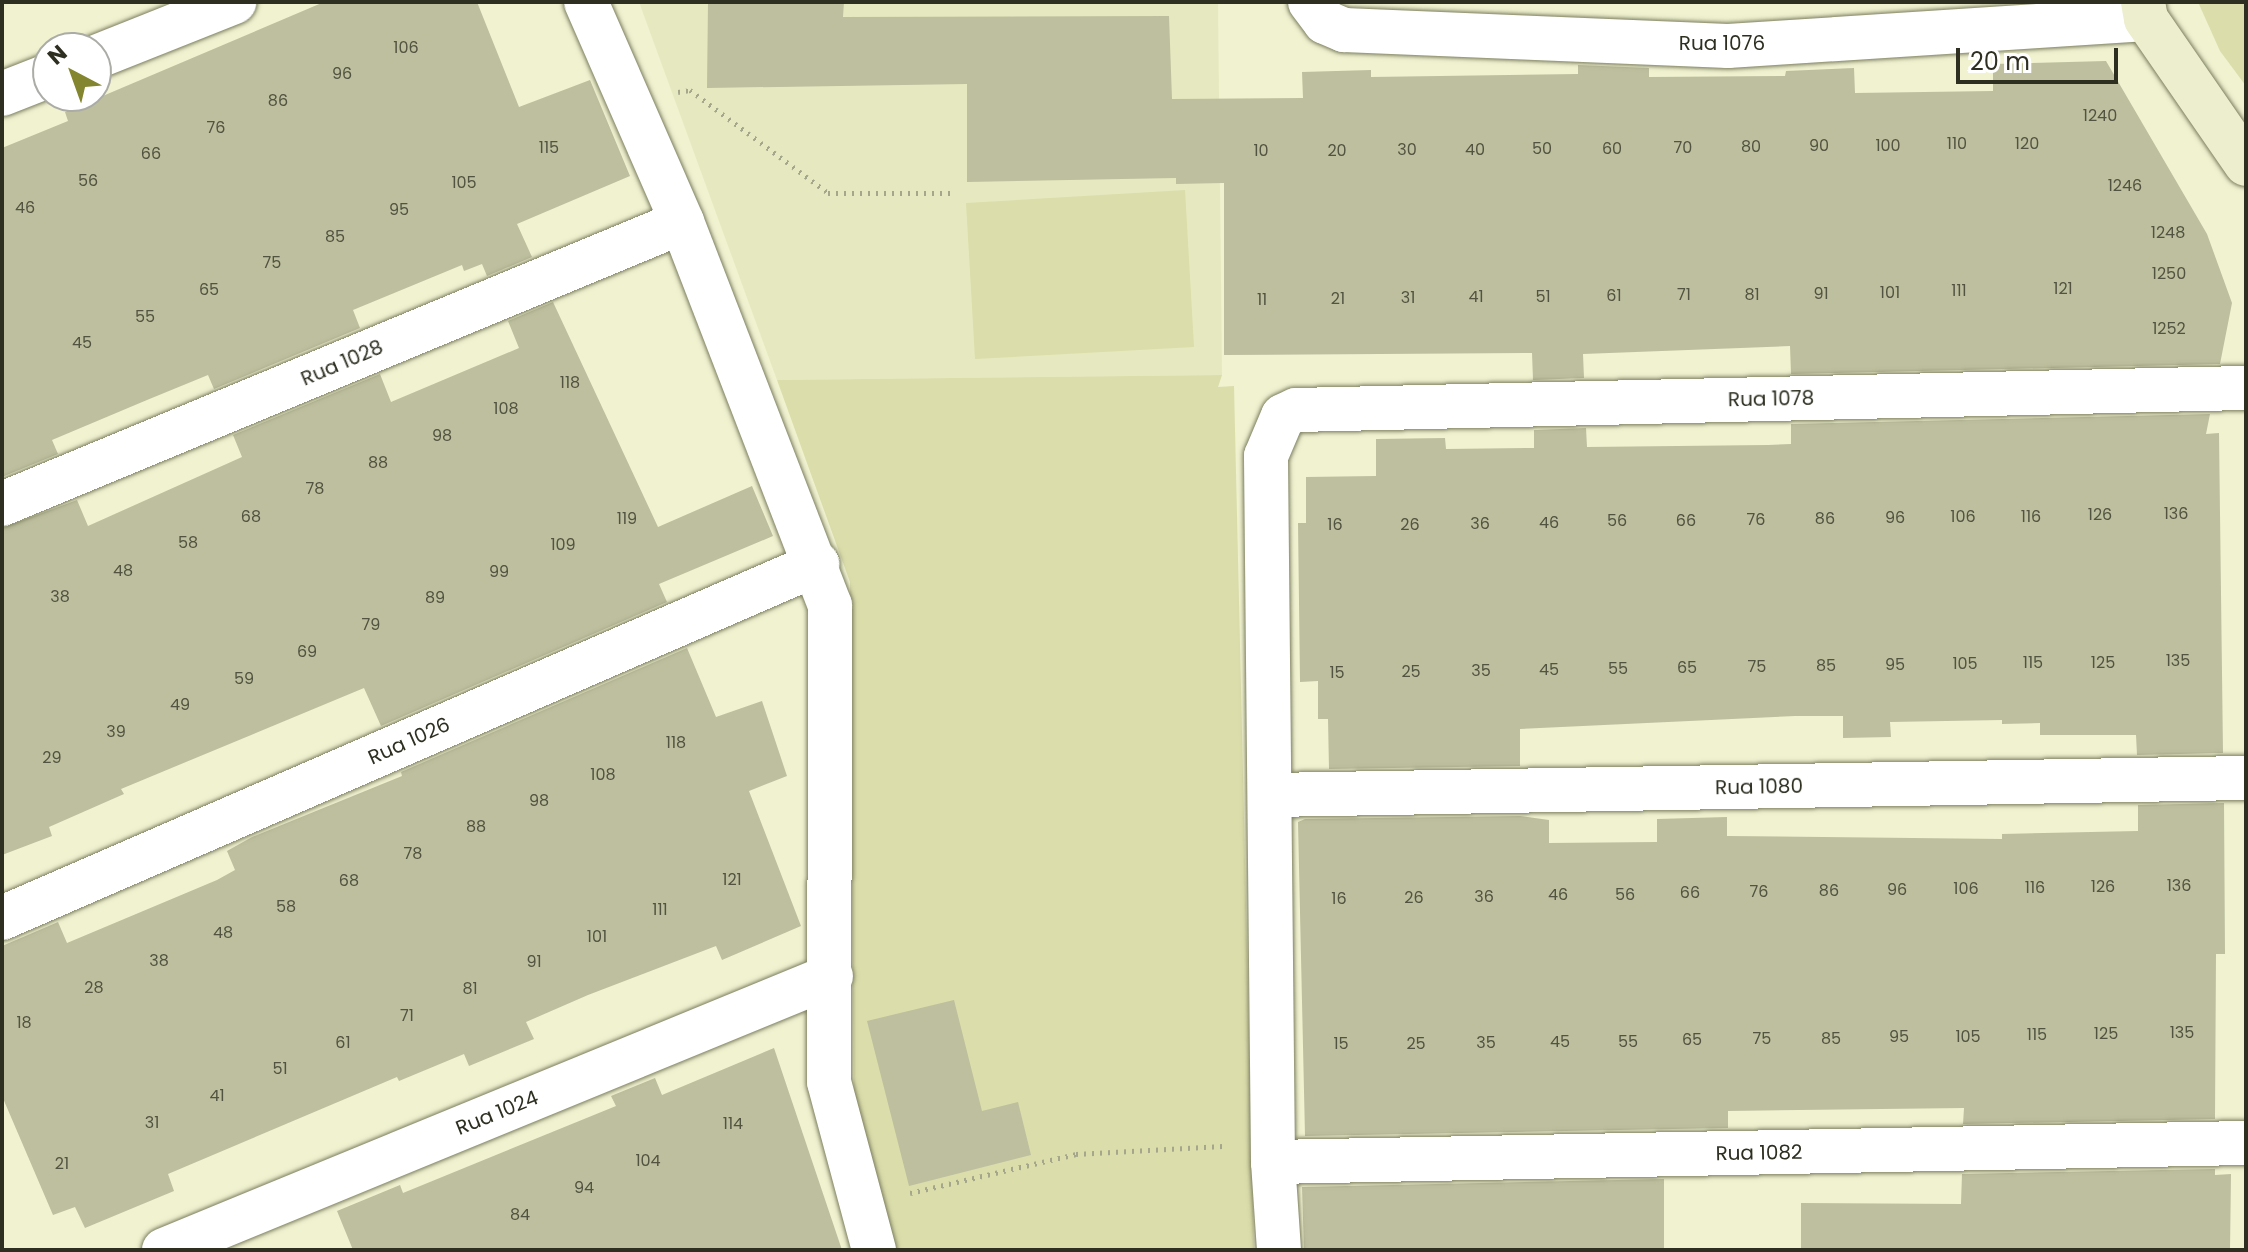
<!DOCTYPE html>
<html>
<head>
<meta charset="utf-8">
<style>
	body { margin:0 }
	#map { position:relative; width:2248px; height:1252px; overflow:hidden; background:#f0f2d0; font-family:Poppins,sans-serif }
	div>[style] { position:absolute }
	.built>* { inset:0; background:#e6e9bf }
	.green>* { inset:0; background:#dbddab }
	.building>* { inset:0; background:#bdbf9e }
	.path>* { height:5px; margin-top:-2.5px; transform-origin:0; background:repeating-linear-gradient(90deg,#a5a78d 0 2px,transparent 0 8px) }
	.roads { filter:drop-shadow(0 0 2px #7c7e5f) drop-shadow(0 0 2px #7c7e5f) }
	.street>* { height:44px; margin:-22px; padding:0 22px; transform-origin:22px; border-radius:22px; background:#fff }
	.secondary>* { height:44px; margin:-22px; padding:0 22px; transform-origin:22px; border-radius:22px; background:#edeece }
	span { translate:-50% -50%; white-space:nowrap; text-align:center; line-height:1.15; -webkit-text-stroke:6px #fff; paint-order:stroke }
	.number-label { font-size:16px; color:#525340 }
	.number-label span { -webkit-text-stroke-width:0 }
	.street-label { font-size:20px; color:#2e2f21 }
	.frame { position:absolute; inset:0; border:4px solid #2e2f21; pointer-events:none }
	.north { position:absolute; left:32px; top:32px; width:80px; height:80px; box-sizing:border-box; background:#fff; border:2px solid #abaca6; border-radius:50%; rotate:319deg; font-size:22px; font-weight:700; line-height:32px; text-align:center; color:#2e2f21 }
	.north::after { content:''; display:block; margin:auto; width:28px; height:36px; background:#83852f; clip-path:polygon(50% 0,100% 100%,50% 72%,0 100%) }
	.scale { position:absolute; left:1956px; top:48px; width:162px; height:36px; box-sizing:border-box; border:4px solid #2e2f21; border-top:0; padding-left:10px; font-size:24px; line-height:28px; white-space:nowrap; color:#2e2f21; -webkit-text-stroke:6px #fff; paint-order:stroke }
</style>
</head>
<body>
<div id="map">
	<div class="built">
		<i style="clip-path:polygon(639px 2px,1218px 2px,1222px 375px,777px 380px)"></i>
	</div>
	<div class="green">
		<i style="clip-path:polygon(2198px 2px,2246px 2px,2246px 86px,2220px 51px)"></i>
		<i style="clip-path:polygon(1185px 190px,1194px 347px,975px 359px,966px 203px)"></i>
		<i style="clip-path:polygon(1222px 375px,1218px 387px,1234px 386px,1254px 1250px,888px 1250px,854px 1112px,850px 582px,777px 380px)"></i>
	</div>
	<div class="building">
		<i style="clip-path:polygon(324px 2px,477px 2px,519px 107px,590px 80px,630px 176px,517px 224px,532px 257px,487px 276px,482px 264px,464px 271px,462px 265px,353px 310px,360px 328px,214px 389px,208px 375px,147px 400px,52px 440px,58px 454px,2px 477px,2px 148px,68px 121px,65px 112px)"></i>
		<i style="clip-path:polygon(708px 2px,844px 2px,843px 17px,1169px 16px,1172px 99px,1303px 98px,1302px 72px,1371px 70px,1371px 77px,1578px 74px,1578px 65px,1649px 68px,1649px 77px,1785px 76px,1786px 71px,1854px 68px,1855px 93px,1993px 91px,1993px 64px,2106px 61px,2207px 234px,2232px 303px,2220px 364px,1791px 374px,1790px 346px,1583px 354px,1584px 378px,1533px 380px,1532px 353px,1224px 355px,1224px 183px,1176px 184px,1176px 178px,967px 182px,967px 84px,707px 88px)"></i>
		<i style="clip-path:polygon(553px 302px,658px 527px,752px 486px,773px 536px,659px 584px,667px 602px,381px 726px,364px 688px,121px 789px,124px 794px,49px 827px,52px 836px,2px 855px,2px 528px,77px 500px,88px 526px,242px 457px,233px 435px,380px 374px,391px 402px,519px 348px,508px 321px)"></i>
		<i style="clip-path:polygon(2210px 414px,2206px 434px,2219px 433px,2223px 753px,2137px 755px,2136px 735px,2040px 735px,2040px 723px,2002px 724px,2002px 720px,1890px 722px,1891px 737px,1843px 738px,1843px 716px,1795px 716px,1520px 729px,1520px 766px,1329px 769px,1328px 719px,1318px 719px,1318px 681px,1300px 682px,1298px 523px,1306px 523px,1306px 477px,1376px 476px,1376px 439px,1445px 438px,1446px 449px,1534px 448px,1534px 430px,1586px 428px,1587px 447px,1768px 445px,1791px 444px,1791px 424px)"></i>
		<i style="clip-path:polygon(687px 648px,716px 717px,762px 701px,787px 776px,749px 791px,801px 926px,722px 960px,716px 946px,588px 995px,526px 1022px,534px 1039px,469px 1066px,464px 1054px,399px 1081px,397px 1077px,168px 1174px,174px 1191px,85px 1228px,75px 1207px,53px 1215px,2px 1096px,2px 946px,58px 922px,67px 943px,217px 880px,235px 870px,227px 851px,252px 837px,402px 776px,401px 772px)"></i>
		<i style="clip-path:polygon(2224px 803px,2225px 954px,2216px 954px,2215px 1119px,1963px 1124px,1964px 1108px,1728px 1111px,1728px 1128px,1305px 1136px,1298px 822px,1305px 819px,1520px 816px,1549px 820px,1549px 843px,1657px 842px,1657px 819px,1727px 817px,1727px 836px,2002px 839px,2002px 834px,2138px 831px,2138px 805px)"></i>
		<i style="clip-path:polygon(954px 1000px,982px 1111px,1018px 1102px,1031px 1155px,909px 1186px,867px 1021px)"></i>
		<i style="clip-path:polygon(774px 1048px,842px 1250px,353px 1250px,337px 1211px,400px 1185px,403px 1193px,616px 1106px,611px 1096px,655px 1078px,662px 1095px)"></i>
		<i style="clip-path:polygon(2215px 1169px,2215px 1175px,2231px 1174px,2230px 1250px,1801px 1250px,1801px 1203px,1961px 1204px,1962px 1174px)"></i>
		<i style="clip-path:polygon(1664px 1179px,1664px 1250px,1304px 1250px,1302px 1187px)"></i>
	</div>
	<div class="path">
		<i style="left:678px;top:92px;width:12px;rotate:-9deg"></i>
		<i style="left:690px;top:90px;width:172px;rotate:36.7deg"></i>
		<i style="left:828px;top:193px;width:123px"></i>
		<i style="left:910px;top:1193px;width:171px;rotate:-13.2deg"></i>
		<i style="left:1076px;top:1154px;width:147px;rotate:-3.1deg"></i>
	</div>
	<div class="roads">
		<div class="street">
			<i style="left:586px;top:2px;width:240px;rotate:66.4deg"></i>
			<i style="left:682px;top:222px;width:411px;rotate:68.9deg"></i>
			<i style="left:830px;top:605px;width:477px;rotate:90.1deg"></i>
			<i style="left:829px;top:1082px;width:174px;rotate:75deg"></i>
			<i style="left:1310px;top:2px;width:25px;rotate:53deg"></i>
			<i style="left:1325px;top:22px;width:21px;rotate:23deg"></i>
			<i style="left:1344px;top:30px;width:384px;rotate:2.4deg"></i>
			<i style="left:1728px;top:46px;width:419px;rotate:-3.7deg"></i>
			<i style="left:96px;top:57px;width:149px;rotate:-21.7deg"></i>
			<i style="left:2px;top:94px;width:49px;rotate:-21.4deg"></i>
			<i style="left:2px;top:504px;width:736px;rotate:-22.52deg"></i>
			<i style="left:1271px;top:795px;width:975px;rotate:-1deg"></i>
			<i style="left:2px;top:918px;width:889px;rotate:-23.48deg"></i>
			<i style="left:1273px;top:1162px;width:973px;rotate:-1.12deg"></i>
			<i style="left:164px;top:1250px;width:721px;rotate:-22.33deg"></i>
			<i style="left:1279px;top:1250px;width:88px;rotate:-93.9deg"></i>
			<i style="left:1273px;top:1162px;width:706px;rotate:-90.57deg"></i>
			<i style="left:1266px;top:456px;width:43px;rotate:-67deg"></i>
			<i style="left:1283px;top:416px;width:14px;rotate:-25deg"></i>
			<i style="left:1296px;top:410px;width:950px;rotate:-1.33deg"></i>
		</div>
		<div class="secondary">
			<i style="left:2143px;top:2px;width:17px;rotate:80deg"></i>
			<i style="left:2146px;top:19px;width:176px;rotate:55.4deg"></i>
		</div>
	</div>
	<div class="number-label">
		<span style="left:406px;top:48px">106</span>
		<span style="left:342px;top:74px">96</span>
		<span style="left:278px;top:101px">86</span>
		<span style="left:2100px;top:116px">1240</span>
		<span style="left:216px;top:128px">76</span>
		<span style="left:1957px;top:144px">110</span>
		<span style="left:2027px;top:144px">120</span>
		<span style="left:1819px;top:146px">90</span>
		<span style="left:1888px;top:146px">100</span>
		<span style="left:1751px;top:147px">80</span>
		<span style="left:549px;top:148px">115</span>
		<span style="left:1683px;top:148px">70</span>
		<span style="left:1542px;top:149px">50</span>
		<span style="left:1612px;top:149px">60</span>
		<span style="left:1407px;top:150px">30</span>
		<span style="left:1475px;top:150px">40</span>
		<span style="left:1261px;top:151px">10</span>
		<span style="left:1337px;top:151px">20</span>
		<span style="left:151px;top:154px">66</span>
		<span style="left:88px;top:181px">56</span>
		<span style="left:464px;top:183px">105</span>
		<span style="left:2125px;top:186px">1246</span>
		<span style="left:25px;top:208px">46</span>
		<span style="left:399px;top:210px">95</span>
		<span style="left:2168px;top:233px">1248</span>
		<span style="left:335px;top:237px">85</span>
		<span style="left:272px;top:263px">75</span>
		<span style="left:2169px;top:274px">1250</span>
		<span style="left:2063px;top:289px">121</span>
		<span style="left:209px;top:290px">65</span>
		<span style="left:1959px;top:291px">111</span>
		<span style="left:1890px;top:293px">101</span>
		<span style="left:1821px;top:294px">91</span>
		<span style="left:1684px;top:295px">71</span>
		<span style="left:1752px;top:295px">81</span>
		<span style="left:1614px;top:296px">61</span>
		<span style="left:1476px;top:297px">41</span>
		<span style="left:1543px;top:297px">51</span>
		<span style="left:1408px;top:298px">31</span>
		<span style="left:1338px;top:299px">21</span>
		<span style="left:1262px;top:300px">11</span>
		<span style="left:145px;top:317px">55</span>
		<span style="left:2169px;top:329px">1252</span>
		<span style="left:82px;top:343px">45</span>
		<span style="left:570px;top:383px">118</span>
		<span style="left:506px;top:409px">108</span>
		<span style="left:442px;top:436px">98</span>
		<span style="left:378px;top:463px">88</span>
		<span style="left:315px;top:489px">78</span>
		<span style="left:2176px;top:514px">136</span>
		<span style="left:2100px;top:515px">126</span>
		<span style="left:251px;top:517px">68</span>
		<span style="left:1963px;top:517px">106</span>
		<span style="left:2031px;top:517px">116</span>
		<span style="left:1895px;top:518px">96</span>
		<span style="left:627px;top:519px">119</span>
		<span style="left:1825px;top:519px">86</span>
		<span style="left:1756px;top:520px">76</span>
		<span style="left:1617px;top:521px">56</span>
		<span style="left:1686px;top:521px">66</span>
		<span style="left:1549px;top:523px">46</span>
		<span style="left:1480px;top:524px">36</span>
		<span style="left:1335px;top:525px">16</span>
		<span style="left:1410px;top:525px">26</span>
		<span style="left:188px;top:543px">58</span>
		<span style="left:563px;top:545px">109</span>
		<span style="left:123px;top:571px">48</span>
		<span style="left:499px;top:572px">99</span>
		<span style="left:60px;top:597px">38</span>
		<span style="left:435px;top:598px">89</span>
		<span style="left:371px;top:625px">79</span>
		<span style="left:307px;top:652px">69</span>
		<span style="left:2178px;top:661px">135</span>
		<span style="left:2033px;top:663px">115</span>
		<span style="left:2103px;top:663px">125</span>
		<span style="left:1965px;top:664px">105</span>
		<span style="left:1895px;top:665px">95</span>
		<span style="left:1826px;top:666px">85</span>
		<span style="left:1757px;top:667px">75</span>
		<span style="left:1687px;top:668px">65</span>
		<span style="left:1618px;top:669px">55</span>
		<span style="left:1549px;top:670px">45</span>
		<span style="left:1481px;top:671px">35</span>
		<span style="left:1411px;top:672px">25</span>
		<span style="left:1337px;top:673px">15</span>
		<span style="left:244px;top:679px">59</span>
		<span style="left:180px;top:705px">49</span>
		<span style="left:116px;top:732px">39</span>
		<span style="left:676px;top:743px">118</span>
		<span style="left:52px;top:758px">29</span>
		<span style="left:603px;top:775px">108</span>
		<span style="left:539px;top:801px">98</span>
		<span style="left:476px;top:827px">88</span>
		<span style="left:413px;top:854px">78</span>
		<span style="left:732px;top:880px">121</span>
		<span style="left:349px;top:881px">68</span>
		<span style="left:2179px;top:886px">136</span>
		<span style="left:2103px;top:887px">126</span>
		<span style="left:2035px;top:888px">116</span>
		<span style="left:1966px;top:889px">106</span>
		<span style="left:1897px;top:890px">96</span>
		<span style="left:1829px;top:891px">86</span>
		<span style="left:1759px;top:892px">76</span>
		<span style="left:1690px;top:893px">66</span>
		<span style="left:1558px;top:895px">46</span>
		<span style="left:1625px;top:895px">56</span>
		<span style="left:1484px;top:897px">36</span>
		<span style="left:1414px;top:898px">26</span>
		<span style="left:1339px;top:899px">16</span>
		<span style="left:286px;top:907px">58</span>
		<span style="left:660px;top:910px">111</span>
		<span style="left:223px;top:933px">48</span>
		<span style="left:597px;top:937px">101</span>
		<span style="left:159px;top:961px">38</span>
		<span style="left:534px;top:962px">91</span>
		<span style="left:94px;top:988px">28</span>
		<span style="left:470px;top:989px">81</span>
		<span style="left:407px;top:1016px">71</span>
		<span style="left:24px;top:1023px">18</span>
		<span style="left:2182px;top:1033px">135</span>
		<span style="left:2106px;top:1034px">125</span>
		<span style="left:2037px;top:1035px">115</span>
		<span style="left:1899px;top:1037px">95</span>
		<span style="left:1968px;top:1037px">105</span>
		<span style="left:1762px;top:1039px">75</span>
		<span style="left:1831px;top:1039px">85</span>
		<span style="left:1692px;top:1040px">65</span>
		<span style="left:1560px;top:1042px">45</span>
		<span style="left:1628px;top:1042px">55</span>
		<span style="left:343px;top:1043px">61</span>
		<span style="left:1486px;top:1043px">35</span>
		<span style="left:1341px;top:1044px">15</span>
		<span style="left:1416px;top:1044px">25</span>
		<span style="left:280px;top:1069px">51</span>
		<span style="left:217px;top:1096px">41</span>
		<span style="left:152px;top:1123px">31</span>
		<span style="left:733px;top:1124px">114</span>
		<span style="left:648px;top:1161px">104</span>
		<span style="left:62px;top:1164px">21</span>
		<span style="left:584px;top:1188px">94</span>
		<span style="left:520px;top:1215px">84</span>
	</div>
	<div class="street-label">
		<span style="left:1722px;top:43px">Rua 1076</span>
		<span style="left:342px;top:363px;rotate:-23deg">Rua 1028</span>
		<span style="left:1771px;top:399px;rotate:-1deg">Rua 1078</span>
		<span style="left:409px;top:741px;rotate:-24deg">Rua 1026</span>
		<span style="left:1759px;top:787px;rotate:-1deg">Rua 1080</span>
		<span style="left:497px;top:1113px;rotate:-22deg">Rua 1024</span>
		<span style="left:1759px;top:1153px;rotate:-1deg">Rua 1082</span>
	</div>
	<div class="frame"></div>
	<div class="north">N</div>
	<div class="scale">20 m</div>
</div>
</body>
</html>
